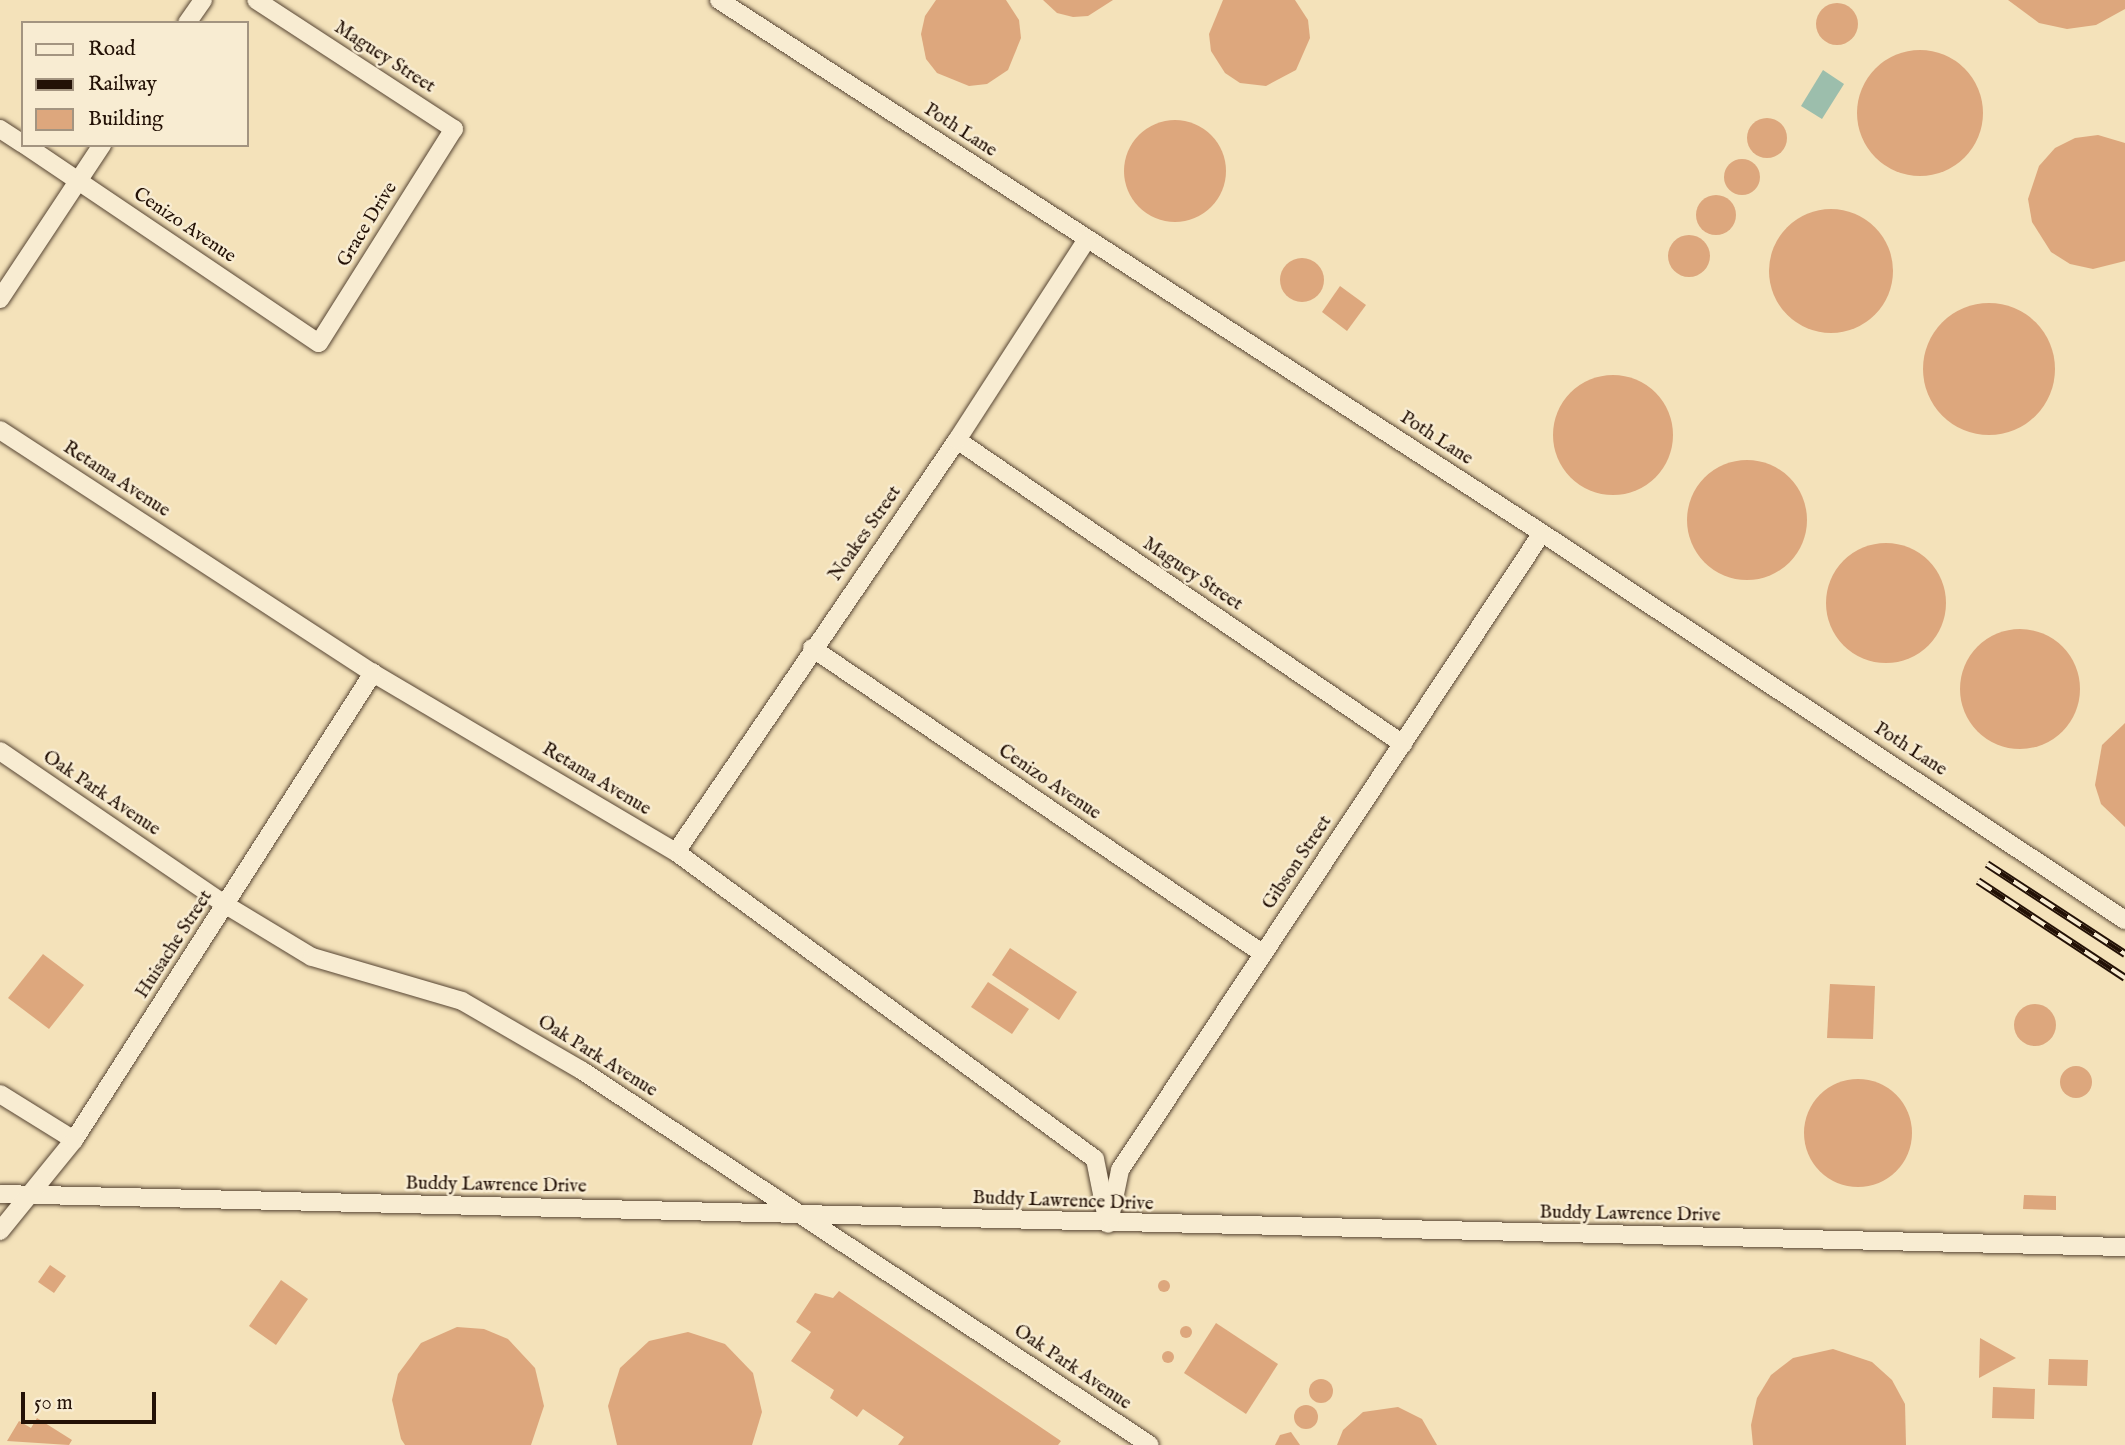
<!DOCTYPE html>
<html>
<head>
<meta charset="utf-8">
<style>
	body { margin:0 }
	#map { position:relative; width:2125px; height:1445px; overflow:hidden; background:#f4e2ba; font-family:"IM FELL English",serif }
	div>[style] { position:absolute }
	.water>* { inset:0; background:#9cbeac }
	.building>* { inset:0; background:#dda77d }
	.round { border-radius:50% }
	.roads { filter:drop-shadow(0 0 2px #574533) drop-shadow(0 0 2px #574533) }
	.street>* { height:18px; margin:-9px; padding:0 9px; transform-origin:9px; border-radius:9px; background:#f8ecd2 }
	.rail>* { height:8px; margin-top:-4px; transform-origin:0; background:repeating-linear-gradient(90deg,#f8ecd2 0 16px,#231106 0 32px); box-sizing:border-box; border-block:2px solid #231106 }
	span { translate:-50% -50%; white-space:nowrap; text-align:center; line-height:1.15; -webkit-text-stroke:5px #f8ecd2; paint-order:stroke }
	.street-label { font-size:19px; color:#231106 }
	.legend { position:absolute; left:21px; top:21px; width:228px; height:126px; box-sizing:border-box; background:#f8ecd2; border:2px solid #a39480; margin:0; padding:9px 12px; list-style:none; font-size:21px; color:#231106 }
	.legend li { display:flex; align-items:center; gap:14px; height:35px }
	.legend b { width:35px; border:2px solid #a39480 }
	.scale { position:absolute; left:21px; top:1392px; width:135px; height:32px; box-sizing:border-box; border:4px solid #231106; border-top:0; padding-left:9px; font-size:21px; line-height:24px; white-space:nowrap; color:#231106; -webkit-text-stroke:5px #f8ecd2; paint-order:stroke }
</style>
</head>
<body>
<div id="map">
	<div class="water">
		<i style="clip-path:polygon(1823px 70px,1844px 84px,1822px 119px,1801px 106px)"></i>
	</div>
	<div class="building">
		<i style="clip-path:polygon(936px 0,1006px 0,1019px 20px,1021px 38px,1008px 70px,987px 84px,969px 86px,937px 73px,926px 59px,921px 34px,925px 16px)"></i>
		<i style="clip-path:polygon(1043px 0,1113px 0,1088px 16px,1073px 17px,1057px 13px)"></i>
		<i style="clip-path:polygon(1223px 0,1295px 0,1308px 20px,1310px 38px,1296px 70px,1266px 86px,1240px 83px,1225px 73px,1211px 51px,1209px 34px)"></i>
		<i style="clip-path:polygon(2008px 0,2125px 0,2125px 9px,2096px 25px,2067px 29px,2039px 23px)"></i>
		<i class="round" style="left:1816px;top:3px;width:42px;height:42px"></i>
		<i class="round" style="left:1857px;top:50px;width:126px;height:126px"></i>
		<i class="round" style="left:1747px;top:118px;width:40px;height:40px"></i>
		<i class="round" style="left:1124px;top:120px;width:102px;height:102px"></i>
		<i style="clip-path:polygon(2098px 135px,2125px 143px,2125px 261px,2093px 269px,2070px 264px,2051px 252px,2032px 222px,2028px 199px,2039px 166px,2055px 148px,2075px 138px)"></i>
		<i class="round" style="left:1724px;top:159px;width:36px;height:36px"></i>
		<i class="round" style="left:1696px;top:195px;width:40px;height:40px"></i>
		<i class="round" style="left:1769px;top:209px;width:124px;height:124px"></i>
		<i class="round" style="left:1668px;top:235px;width:42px;height:42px"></i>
		<i class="round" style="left:1280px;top:258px;width:44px;height:44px"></i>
		<i style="clip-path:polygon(1340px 286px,1366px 305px,1347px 331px,1322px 312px)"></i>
		<i class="round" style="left:1923px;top:303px;width:132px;height:132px"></i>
		<i class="round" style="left:1553px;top:375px;width:120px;height:120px"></i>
		<i class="round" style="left:1687px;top:460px;width:120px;height:120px"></i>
		<i class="round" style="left:1826px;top:543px;width:120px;height:120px"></i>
		<i class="round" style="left:1960px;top:629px;width:120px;height:120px"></i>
		<i style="clip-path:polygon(2125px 723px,2125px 827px,2101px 804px,2095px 785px,2102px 745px)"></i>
		<i style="clip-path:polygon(1010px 948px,1077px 992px,1059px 1020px,992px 975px)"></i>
		<i style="clip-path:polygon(43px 954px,84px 985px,49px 1029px,8px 998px)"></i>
		<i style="clip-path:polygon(988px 982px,1029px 1009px,1012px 1034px,971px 1007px)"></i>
		<i style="clip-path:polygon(1830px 984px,1875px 986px,1873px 1039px,1827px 1038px)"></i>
		<i class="round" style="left:2014px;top:1004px;width:42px;height:42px"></i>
		<i class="round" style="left:2060px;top:1066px;width:32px;height:32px"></i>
		<i class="round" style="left:1804px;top:1079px;width:108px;height:108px"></i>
		<i style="clip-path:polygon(2024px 1195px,2056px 1196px,2056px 1210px,2023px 1209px)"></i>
		<i style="clip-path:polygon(50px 1265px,66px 1276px,54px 1293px,38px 1282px)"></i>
		<i class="round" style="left:1158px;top:1280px;width:12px;height:12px"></i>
		<i style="clip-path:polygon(281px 1280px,308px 1299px,276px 1345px,249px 1326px)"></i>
		<i style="clip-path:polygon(839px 1291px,1061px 1441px,1058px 1445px,898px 1445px,904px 1437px,863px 1409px,857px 1417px,830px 1398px,834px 1390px,791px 1361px,811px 1332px,796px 1322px,815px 1293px,833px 1298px)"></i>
		<i style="clip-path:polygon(1216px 1323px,1278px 1364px,1246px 1414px,1184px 1373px)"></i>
		<i class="round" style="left:1180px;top:1326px;width:12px;height:12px"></i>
		<i style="clip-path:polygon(457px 1327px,484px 1329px,508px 1339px,535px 1368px,544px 1406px,531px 1445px,405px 1445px,401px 1439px,392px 1400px,398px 1374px,421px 1343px)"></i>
		<i style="clip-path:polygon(688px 1332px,725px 1344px,753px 1373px,762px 1412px,752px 1445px,617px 1445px,608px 1406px,620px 1368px,649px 1341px)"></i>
		<i style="clip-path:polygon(1980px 1338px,2016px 1358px,1979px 1378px)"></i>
		<i style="clip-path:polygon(1833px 1349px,1872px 1362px,1892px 1380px,1905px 1404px,1906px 1445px,1753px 1445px,1751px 1425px,1757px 1398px,1771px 1375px,1793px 1358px)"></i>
		<i class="round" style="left:1162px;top:1351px;width:12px;height:12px"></i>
		<i style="clip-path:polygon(2049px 1359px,2088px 1360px,2087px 1386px,2048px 1385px)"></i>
		<i class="round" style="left:1309px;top:1379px;width:24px;height:24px"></i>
		<i style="clip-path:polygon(1993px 1387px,2035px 1389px,2034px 1419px,1992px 1418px)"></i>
		<i class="round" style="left:1294px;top:1405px;width:24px;height:24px"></i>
		<i style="clip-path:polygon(1398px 1407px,1422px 1419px,1437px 1445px,1337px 1445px,1343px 1430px,1363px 1412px)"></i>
		<i style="clip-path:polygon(37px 1418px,72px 1440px,69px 1445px,7px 1441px,19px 1421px,31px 1428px)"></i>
		<i style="clip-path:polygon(1291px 1432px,1300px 1445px,1275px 1445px,1280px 1435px)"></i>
	</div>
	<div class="roads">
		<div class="street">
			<i style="left:719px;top:0;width:981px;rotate:32.93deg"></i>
			<i style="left:1542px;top:533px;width:700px;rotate:33.58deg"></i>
			<i style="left:187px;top:23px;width:28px;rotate:-55deg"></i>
			<i style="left:0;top:129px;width:27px;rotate:33deg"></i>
			<i style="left:25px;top:145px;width:354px;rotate:34deg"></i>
			<i style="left:319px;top:343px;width:253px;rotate:-57.8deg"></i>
			<i style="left:454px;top:129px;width:236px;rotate:-146.9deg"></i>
			<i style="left:0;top:299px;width:185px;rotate:-56.5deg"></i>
			<i style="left:0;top:430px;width:445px;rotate:33.1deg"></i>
			<i style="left:373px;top:673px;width:352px;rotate:30.6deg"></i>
			<i style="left:676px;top:852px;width:519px;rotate:36.23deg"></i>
			<i style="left:1095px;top:1159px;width:66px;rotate:78.7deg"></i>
			<i style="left:957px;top:440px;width:540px;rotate:34.28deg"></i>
			<i style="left:812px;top:648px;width:544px;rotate:34.13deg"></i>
			<i style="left:0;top:751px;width:273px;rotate:34.3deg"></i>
			<i style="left:226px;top:905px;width:100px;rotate:31.2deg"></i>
			<i style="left:312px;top:957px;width:156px;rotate:16.3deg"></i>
			<i style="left:462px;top:1001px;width:138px;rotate:30.1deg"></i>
			<i style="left:581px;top:1070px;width:681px;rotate:33.39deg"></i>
			<i style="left:676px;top:852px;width:499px;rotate:-55.7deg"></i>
			<i style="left:957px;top:440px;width:239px;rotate:-57.1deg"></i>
			<i style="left:0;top:1094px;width:87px;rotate:31.9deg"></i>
			<i style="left:0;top:1194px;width:2126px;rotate:1.43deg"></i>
			<i style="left:1110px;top:1218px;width:49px;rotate:-78.2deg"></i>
			<i style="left:1120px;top:1170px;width:764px;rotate:-56.48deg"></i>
			<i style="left:0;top:1231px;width:117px;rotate:-50.9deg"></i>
			<i style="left:74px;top:1140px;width:555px;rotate:-57.37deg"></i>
		</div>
	</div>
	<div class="rail">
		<i style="left:1987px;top:864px;width:165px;rotate:33.1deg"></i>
		<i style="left:1978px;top:881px;width:176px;rotate:33.4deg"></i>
	</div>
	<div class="street-label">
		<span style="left:384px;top:58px;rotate:33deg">Maguey Street</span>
		<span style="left:960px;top:131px;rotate:33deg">Poth Lane</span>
		<span style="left:368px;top:225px;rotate:-58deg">Grace Drive</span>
		<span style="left:184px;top:226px;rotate:34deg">Cenizo Avenue</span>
		<span style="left:1436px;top:439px;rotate:33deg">Poth Lane</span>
		<span style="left:116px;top:480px;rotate:33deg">Retama Avenue</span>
		<span style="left:866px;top:534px;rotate:-55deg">Noakes Street</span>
		<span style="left:1192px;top:575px;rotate:34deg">Maguey Street</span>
		<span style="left:1910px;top:750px;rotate:33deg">Poth Lane</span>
		<span style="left:596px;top:780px;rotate:31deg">Retama Avenue</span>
		<span style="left:1049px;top:783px;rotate:34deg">Cenizo Avenue</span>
		<span style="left:101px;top:794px;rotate:34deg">Oak Park Avenue</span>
		<span style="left:1298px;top:863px;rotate:-56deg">Gibson Street</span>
		<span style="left:175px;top:945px;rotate:-57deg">Huisache Street</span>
		<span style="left:597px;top:1057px;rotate:32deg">Oak Park Avenue</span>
		<span style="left:496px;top:1186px;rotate:1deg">Buddy Lawrence Drive</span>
		<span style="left:1063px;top:1202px;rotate:2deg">Buddy Lawrence Drive</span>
		<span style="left:1630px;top:1215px;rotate:1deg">Buddy Lawrence Drive</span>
		<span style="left:1072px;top:1368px;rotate:34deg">Oak Park Avenue</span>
	</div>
	<ul class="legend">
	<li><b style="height:9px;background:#f8ecd2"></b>Road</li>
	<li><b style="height:9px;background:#231106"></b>Railway</li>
	<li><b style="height:19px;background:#dda77d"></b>Building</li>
	</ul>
	<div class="scale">50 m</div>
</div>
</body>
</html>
